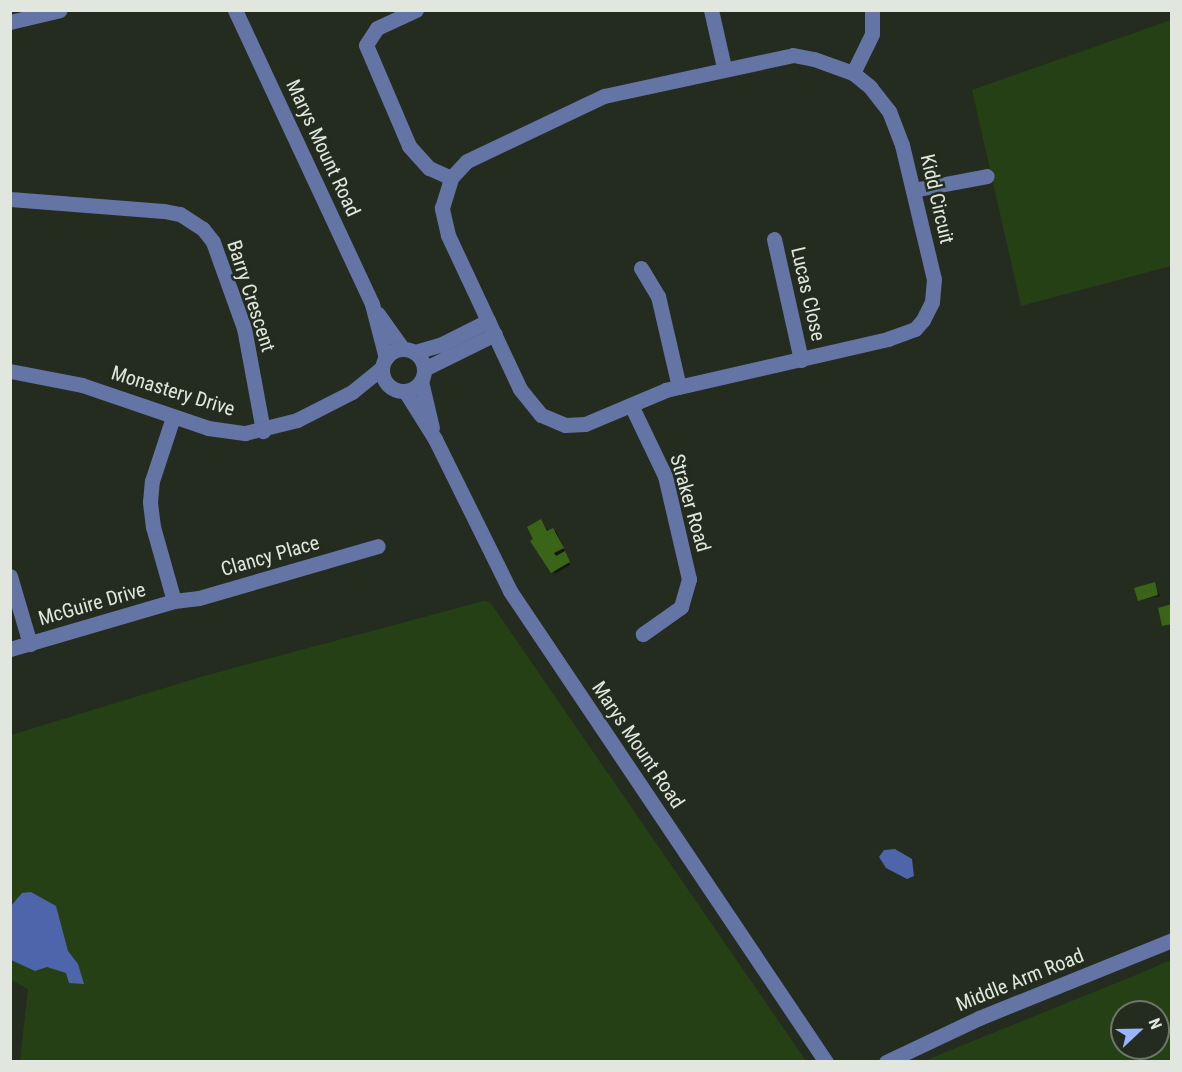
<!DOCTYPE html>
<html>
<head>
<meta charset="utf-8">
<style>
	body { margin:0 }
	#map { position:relative; width:1182px; height:1072px; overflow:hidden; background:#232c1e; font-family:"Roboto Condensed",sans-serif }
	div>[style] { position:absolute }
	.green>* { inset:0; background:#264015 }
	.water>* { inset:0; background:#4e64ab }
	.shadow>* { inset:0; background:#0007 }
	.building>* { inset:0; background:#3a6518 }
	.minor>* { height:15px; margin:-7.5px; padding:0 7.5px; transform-origin:7.5px; border-radius:7.5px; background:#6374a5 }
	.minor>.ring { margin:-7.5px; padding:0; box-sizing:content-box; background:none; border:15px solid #6374a5; border-radius:50% }
	span { translate:-50% -50%; white-space:nowrap; text-align:center; line-height:1.15; -webkit-text-stroke:5px #232c1e; paint-order:stroke }
	.street-label { font-size:20px; color:#e1e7de }
	.frame { position:absolute; inset:0; border:12px solid #e1e7de; pointer-events:none }
	.north { position:absolute; left:1110px; top:1000px; width:60px; height:60px; box-sizing:border-box; background:#232c1e; border:2px solid #6f776b; border-radius:50%; rotate:68deg; font-size:16px; font-weight:700; line-height:24px; text-align:center; color:#e1e7de }
	.north::after { content:''; display:block; margin:auto; width:21px; height:27px; background:#9bb4fd; clip-path:polygon(50% 0,100% 100%,50% 72%,0 100%) }
</style>
</head>
<body>
<div id="map">
	<div class="green">
		<i style="clip-path:polygon(1171px 20px,1171px 266px,1021px 306px,972px 90px)"></i>
		<i style="clip-path:polygon(484px 601px,490px 602px,806px 1061px,20px 1061px,28px 989px,11px 980px,11px 735px,204px 676px)"></i>
		<i style="clip-path:polygon(evenodd,1171px 960px,1171px 1061px,924px 1061px,1131px 977px,1171px 960px,1122px 1012px,1158px 1012px,1158px 1048px,1122px 1048px,1122px 1012px)"></i>
	</div>
	<div class="water">
		<i style="clip-path:polygon(884px 850px,895px 849px,912px 859px,914px 876px,907px 879px,886px 868px,879px 857px)"></i>
		<i style="clip-path:polygon(31px 892px,56px 906px,68px 951px,78px 964px,84px 984px,69px 983px,66px 973px,47px 967px,35px 971px,11px 960px,11px 906px,22px 893px)"></i>
	</div>
	<div class="shadow">
		<i style="clip-path:polygon(541px 521px,549px 532px,556px 531px,570px 565px,555px 574px)"></i>
		<i style="clip-path:polygon(1154px 584px,1160px 596px,1139px 600px)"></i>
	</div>
	<div class="building">
		<i style="clip-path:polygon(541px 519px,547px 531px,553px 528px,564px 548px,554px 553px,556px 556px,565px 551px,570px 562px,551px 573px,530px 541px,533px 539px,527px 527px)"></i>
		<i style="clip-path:polygon(1155px 582px,1158px 595px,1138px 601px,1134px 588px)"></i>
		<i style="clip-path:polygon(1172px 604px,1172px 624px,1162px 626px,1158px 608px)"></i>
	</div>
	<div class="minor">
		<i style="left:235px;top:10px;width:324px;rotate:65deg"></i>
		<i style="left:372px;top:304px;width:56px;rotate:75.5deg"></i>
		<i style="left:416px;top:10px;width:43px;rotate:155.2deg"></i>
		<i style="left:377px;top:28px;width:20px;rotate:123deg"></i>
		<i style="left:366px;top:45px;width:110px;rotate:66.9deg"></i>
		<i style="left:409px;top:146px;width:30px;rotate:48deg"></i>
		<i style="left:429px;top:168px;width:24px;rotate:24deg"></i>
		<i style="left:711px;top:10px;width:58px;rotate:77.2deg"></i>
		<i style="left:10px;top:22px;width:51px;rotate:-13.5deg"></i>
		<i style="left:793px;top:55px;width:21px;rotate:11deg"></i>
		<i style="left:814px;top:59px;width:41px;rotate:19.7deg"></i>
		<i style="left:853px;top:73px;width:22px;rotate:39deg"></i>
		<i style="left:870px;top:87px;width:31px;rotate:52deg"></i>
		<i style="left:889px;top:111px;width:36px;rotate:69deg"></i>
		<i style="left:902px;top:145px;width:138px;rotate:76.6deg"></i>
		<i style="left:934px;top:279px;width:23px;rotate:95deg"></i>
		<i style="left:932px;top:302px;width:20px;rotate:117deg"></i>
		<i style="left:923px;top:320px;width:12px;rotate:132deg"></i>
		<i style="left:915px;top:329px;width:29px;rotate:160deg"></i>
		<i style="left:888px;top:339px;width:228px;rotate:167.1deg"></i>
		<i style="left:666px;top:390px;width:88px;rotate:157.2deg"></i>
		<i style="left:585px;top:424px;width:20px;rotate:177deg"></i>
		<i style="left:565px;top:425px;width:26px;rotate:-157deg"></i>
		<i style="left:541px;top:415px;width:33px;rotate:-129deg"></i>
		<i style="left:520px;top:389px;width:170px;rotate:-115.1deg"></i>
		<i style="left:448px;top:235px;width:28px;rotate:-103deg"></i>
		<i style="left:442px;top:208px;width:31px;rotate:-73deg"></i>
		<i style="left:451px;top:178px;width:23px;rotate:-47deg"></i>
		<i style="left:467px;top:161px;width:152px;rotate:-25.4deg"></i>
		<i style="left:604px;top:96px;width:193px;rotate:-12.2deg"></i>
		<i style="left:853px;top:73px;width:43px;rotate:-64deg"></i>
		<i style="left:872px;top:34px;width:24px;rotate:-90deg"></i>
		<i style="left:913px;top:190px;width:75px;rotate:-10.7deg"></i>
		<i style="left:10px;top:199px;width:154px;rotate:4.5deg"></i>
		<i style="left:164px;top:211px;width:16px;rotate:11deg"></i>
		<i style="left:180px;top:214px;width:27px;rotate:33deg"></i>
		<i style="left:203px;top:229px;width:16px;rotate:52deg"></i>
		<i style="left:213px;top:242px;width:91px;rotate:70.2deg"></i>
		<i style="left:244px;top:328px;width:105px;rotate:79.5deg"></i>
		<i style="left:774px;top:239px;width:124px;rotate:77.4deg"></i>
		<i style="left:641px;top:268px;width:33px;rotate:59deg"></i>
		<i style="left:658px;top:296px;width:93px;rotate:77deg"></i>
		<i style="left:378px;top:314px;width:43px;rotate:54.5deg"></i>
		<i class="ring" style="left:382px;top:349px;width:27px;height:27px"></i>
		<i style="left:415px;top:352px;width:26px;rotate:-16deg"></i>
		<i style="left:440px;top:345px;width:54px;rotate:-26.6deg"></i>
		<i style="left:424px;top:369px;width:79px;rotate:-26.2deg"></i>
		<i style="left:10px;top:371px;width:73px;rotate:11deg"></i>
		<i style="left:82px;top:385px;width:133px;rotate:18.8deg"></i>
		<i style="left:208px;top:428px;width:37px;rotate:8deg"></i>
		<i style="left:245px;top:433px;width:54px;rotate:-14deg"></i>
		<i style="left:297px;top:420px;width:62px;rotate:-27deg"></i>
		<i style="left:352px;top:392px;width:38px;rotate:-39deg"></i>
		<i style="left:421px;top:381px;width:48px;rotate:76.8deg"></i>
		<i style="left:405px;top:391px;width:57px;rotate:58deg"></i>
		<i style="left:435px;top:439px;width:169px;rotate:63.7deg"></i>
		<i style="left:510px;top:591px;width:567px;rotate:56.14deg"></i>
		<i style="left:631px;top:405px;width:79px;rotate:64.4deg"></i>
		<i style="left:665px;top:476px;width:106px;rotate:76.9deg"></i>
		<i style="left:689px;top:579px;width:29px;rotate:106deg"></i>
		<i style="left:681px;top:607px;width:47px;rotate:144.6deg"></i>
		<i style="left:10px;top:576px;width:71px;rotate:73.6deg"></i>
		<i style="left:174px;top:601px;width:25px;rotate:-7deg"></i>
		<i style="left:199px;top:598px;width:186px;rotate:-16.2deg"></i>
		<i style="left:10px;top:649px;width:171px;rotate:-16.3deg"></i>
		<i style="left:174px;top:601px;width:77px;rotate:-105.8deg"></i>
		<i style="left:153px;top:527px;width:25px;rotate:-97deg"></i>
		<i style="left:150px;top:502px;width:21px;rotate:-85deg"></i>
		<i style="left:152px;top:481px;width:67px;rotate:-71.8deg"></i>
		<i style="left:886px;top:1062px;width:103px;rotate:-25.3deg"></i>
		<i style="left:979px;top:1018px;width:208px;rotate:-22deg"></i>
	</div>
	<div class="street-label">
		<span style="left:323px;top:148px;rotate:65deg">Marys Mount Road</span>
		<span style="left:937px;top:199px;rotate:77deg">Kidd Circuit</span>
		<span style="left:808px;top:294px;rotate:77deg">Lucas Close</span>
		<span style="left:251px;top:296px;rotate:72deg">Barry Crescent</span>
		<span style="left:173px;top:391px;rotate:17deg">Monastery Drive</span>
		<span style="left:690px;top:503px;rotate:74deg">Straker Road</span>
		<span style="left:270px;top:556px;rotate:-16deg">Clancy Place</span>
		<span style="left:92px;top:604px;rotate:-16deg">McGuire Drive</span>
		<span style="left:638px;top:745px;rotate:56deg">Marys Mount Road</span>
		<span style="left:1020px;top:980px;rotate:-22deg">Middle Arm Road</span>
	</div>
	<div class="frame"></div>
	<div class="north">N</div>
</div>
</body>
</html>
